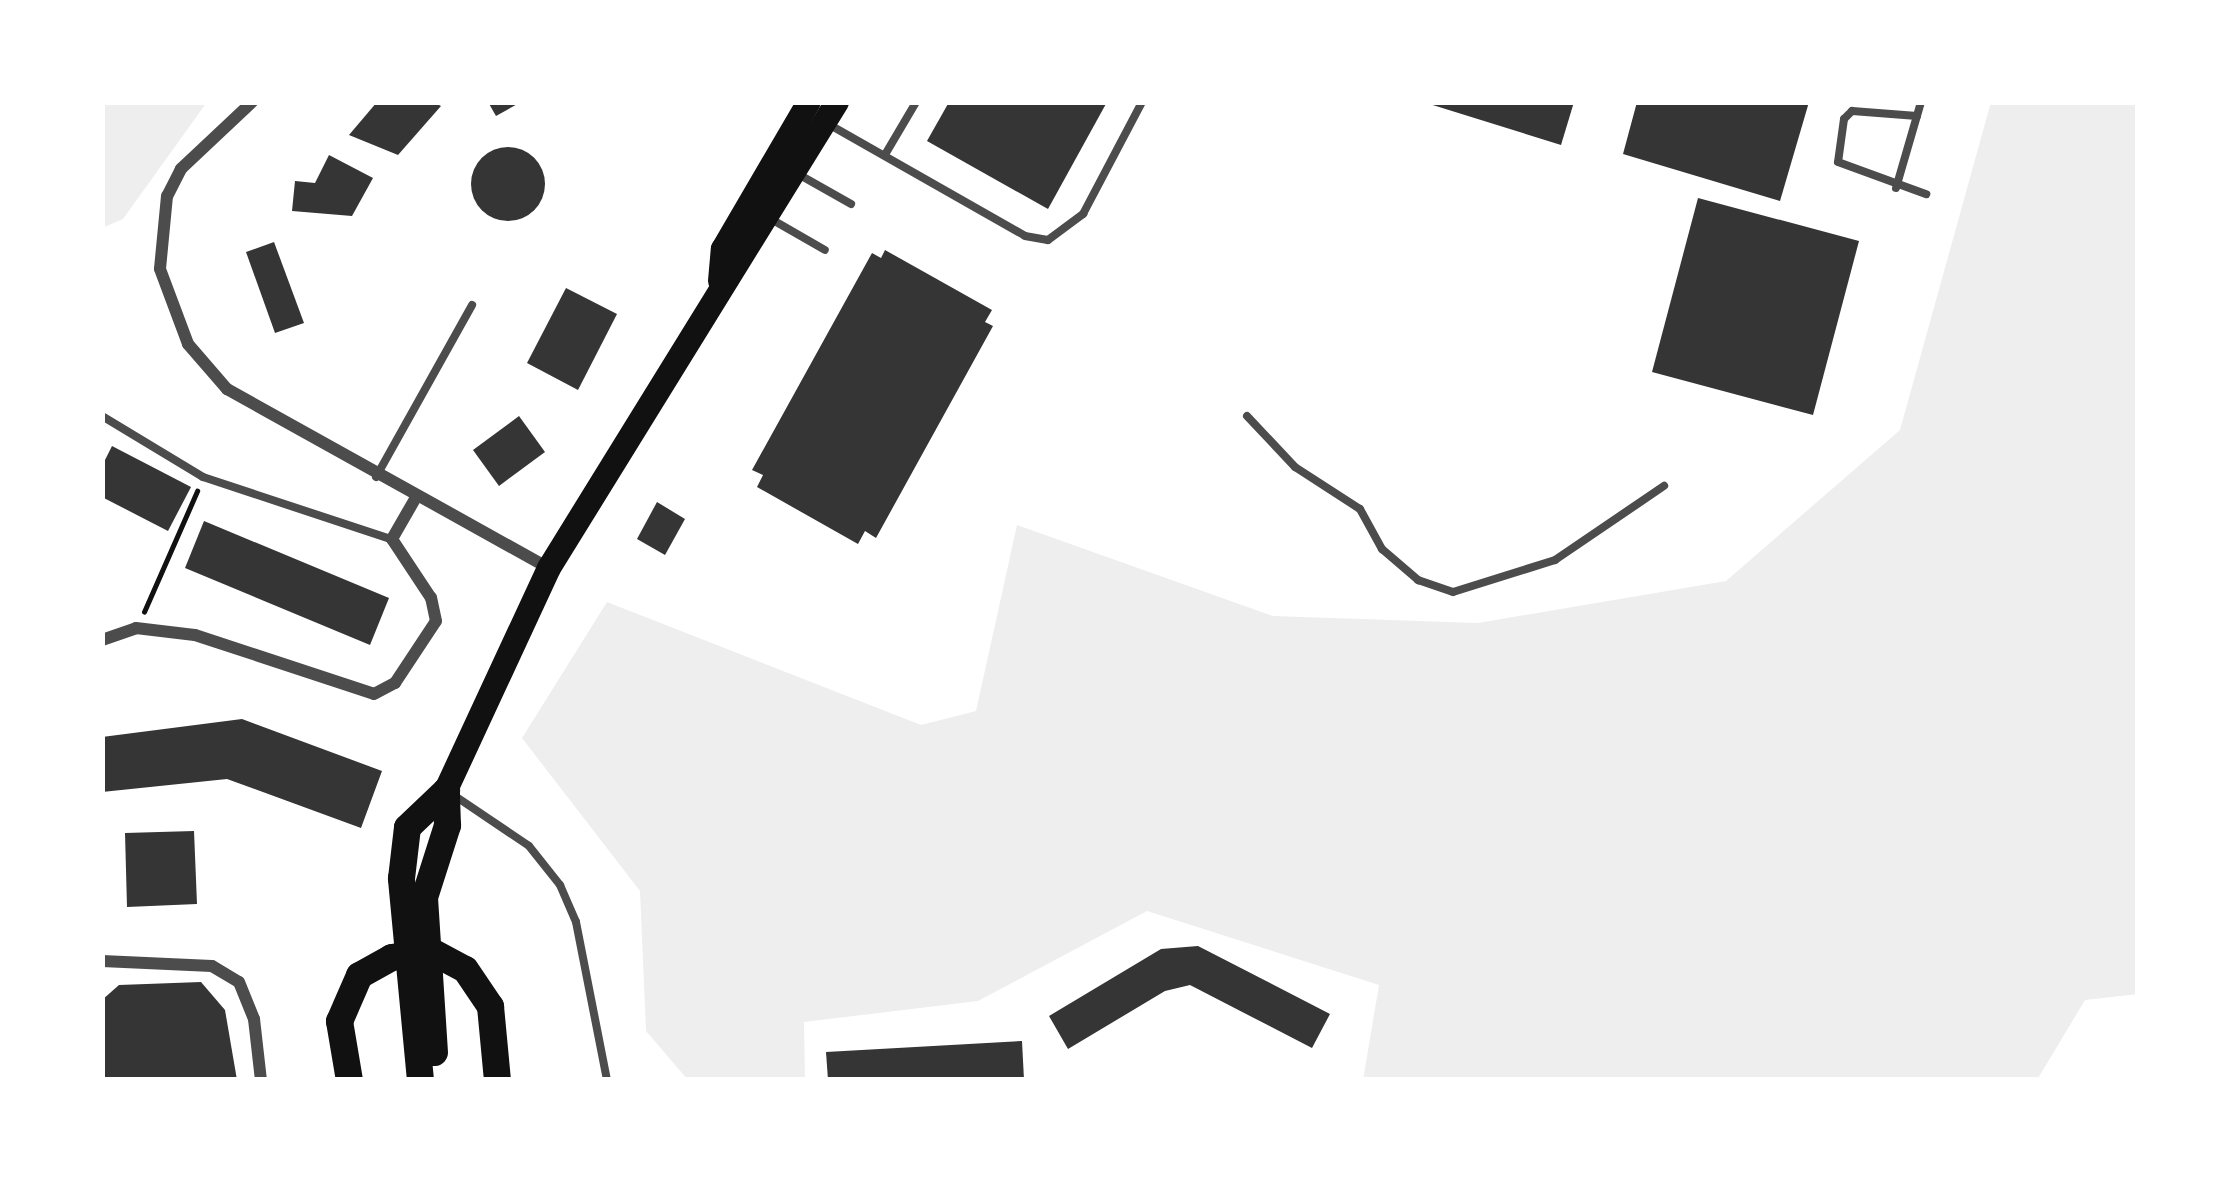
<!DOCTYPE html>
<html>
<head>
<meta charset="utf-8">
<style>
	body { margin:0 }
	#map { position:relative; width:2240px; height:1182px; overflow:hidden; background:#fff; font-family:"Asap Condensed",sans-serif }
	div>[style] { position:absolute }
	.green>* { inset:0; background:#eee }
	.building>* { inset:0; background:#353535 }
	.round { border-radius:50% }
	.path>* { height:4.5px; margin:-2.25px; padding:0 2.25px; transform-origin:2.25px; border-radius:2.25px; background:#111 }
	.service>* { height:8px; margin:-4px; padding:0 4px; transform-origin:4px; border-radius:4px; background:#4c4c4c }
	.minor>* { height:12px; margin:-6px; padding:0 6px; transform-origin:6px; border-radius:6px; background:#4c4c4c }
	.secondary>* { height:24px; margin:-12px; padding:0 12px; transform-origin:12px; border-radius:12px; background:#111 }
	.primary>* { height:27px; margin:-13.5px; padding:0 13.5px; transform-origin:13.5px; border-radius:13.5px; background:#111 }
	span { translate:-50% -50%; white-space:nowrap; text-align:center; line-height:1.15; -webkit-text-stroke:9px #fff; paint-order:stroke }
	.frame { position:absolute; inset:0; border:105px solid #fff; pointer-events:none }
</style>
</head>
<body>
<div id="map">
	<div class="green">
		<i style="clip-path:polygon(102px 102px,207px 102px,123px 219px,102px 228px)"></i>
		<i style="clip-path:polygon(1991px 102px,2138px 102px,2138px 994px,2085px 1000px,2037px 1080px,1363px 1080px,1379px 985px,1147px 911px,978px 1001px,804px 1022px,805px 1080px,688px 1080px,646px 1031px,640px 891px,522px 738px,607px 602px,921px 725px,976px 711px,1017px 525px,1273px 616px,1478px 623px,1726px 581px,1900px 430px)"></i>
	</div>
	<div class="building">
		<i style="clip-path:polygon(377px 102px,433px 102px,441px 106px,398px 155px,349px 135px)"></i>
		<i style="clip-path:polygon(488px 102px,521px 102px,496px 116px)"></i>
		<i style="clip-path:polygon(949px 102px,1107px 102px,1048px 209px,927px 141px)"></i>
		<i style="clip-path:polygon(1423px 102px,1574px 102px,1561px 145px)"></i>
		<i style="clip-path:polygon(1637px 102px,1809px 102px,1780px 201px,1623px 154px)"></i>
		<i class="round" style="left:471px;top:147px;width:74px;height:74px"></i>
		<i style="clip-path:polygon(329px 155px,373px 178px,352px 216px,292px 211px,295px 181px,315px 183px)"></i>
		<i style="clip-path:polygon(1698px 198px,1859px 241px,1813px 415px,1652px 372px)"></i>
		<i style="clip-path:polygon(274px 242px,304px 323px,275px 333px,246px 252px)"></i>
		<i style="clip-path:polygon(885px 250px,992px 310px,985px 322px,993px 326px,876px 538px,865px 531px,858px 544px,757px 487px,763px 475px,752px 470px,872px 253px,881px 258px)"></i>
		<i style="clip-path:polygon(566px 288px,617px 314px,578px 390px,527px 363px)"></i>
		<i style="clip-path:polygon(519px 416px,545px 452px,499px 486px,473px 450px)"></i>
		<i style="clip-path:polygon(112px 446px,191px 487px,168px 531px,102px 497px,102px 466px)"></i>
		<i style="clip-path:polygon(657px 502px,685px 519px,665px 555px,637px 539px)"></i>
		<i style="clip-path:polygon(204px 521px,389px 598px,370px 645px,185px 568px)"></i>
		<i style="clip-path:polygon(242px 719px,382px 771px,361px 828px,227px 779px,102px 792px,102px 737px)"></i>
		<i style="clip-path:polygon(194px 831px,197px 904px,127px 907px,125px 833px)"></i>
		<i style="clip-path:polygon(1198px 946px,1330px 1014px,1312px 1048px,1190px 985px,1165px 991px,1068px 1049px,1049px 1016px,1161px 949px)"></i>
		<i style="clip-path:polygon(201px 982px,225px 1010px,237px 1080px,104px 1080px,102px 1000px,119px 985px)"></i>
		<i style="clip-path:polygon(1022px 1041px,1024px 1080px,828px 1080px,826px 1052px)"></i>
	</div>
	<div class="path">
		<i style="left:144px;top:612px;width:132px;rotate:-66.3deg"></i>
	</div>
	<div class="service">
		<i style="left:1917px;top:116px;width:65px;rotate:-175.6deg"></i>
		<i style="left:1852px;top:111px;width:11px;rotate:135deg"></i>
		<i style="left:1844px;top:119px;width:43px;rotate:97.9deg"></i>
		<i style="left:1838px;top:162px;width:94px;rotate:20deg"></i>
		<i style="left:830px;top:125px;width:224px;rotate:29.6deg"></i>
		<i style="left:1025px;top:236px;width:23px;rotate:10deg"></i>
		<i style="left:1048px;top:240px;width:44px;rotate:-36.6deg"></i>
		<i style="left:1083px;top:214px;width:127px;rotate:-62.2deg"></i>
		<i style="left:886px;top:153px;width:59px;rotate:-59.5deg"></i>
		<i style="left:798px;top:174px;width:61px;rotate:29.5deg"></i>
		<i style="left:1896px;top:188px;width:90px;rotate:-73.8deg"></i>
		<i style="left:771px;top:219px;width:62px;rotate:29.9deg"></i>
		<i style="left:102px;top:416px;width:118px;rotate:31.1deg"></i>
		<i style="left:203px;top:477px;width:198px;rotate:18.3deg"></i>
		<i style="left:1247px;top:416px;width:70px;rotate:46.7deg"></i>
		<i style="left:1295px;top:467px;width:77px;rotate:32.9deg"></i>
		<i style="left:1360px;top:509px;width:46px;rotate:61.2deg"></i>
		<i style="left:1382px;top:549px;width:48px;rotate:40.7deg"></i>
		<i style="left:1418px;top:580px;width:37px;rotate:19deg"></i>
		<i style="left:1453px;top:592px;width:107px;rotate:-17.4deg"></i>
		<i style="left:1555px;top:560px;width:132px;rotate:-34.2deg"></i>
		<i style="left:376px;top:477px;width:197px;rotate:-60.8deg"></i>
		<i style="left:455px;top:796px;width:89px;rotate:34deg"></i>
		<i style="left:529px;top:846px;width:50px;rotate:51.5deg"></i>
		<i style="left:560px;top:885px;width:40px;rotate:66.6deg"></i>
		<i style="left:576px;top:922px;width:161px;rotate:78.9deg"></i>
	</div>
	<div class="minor">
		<i style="left:252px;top:102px;width:98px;rotate:136.7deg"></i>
		<i style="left:181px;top:169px;width:30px;rotate:117deg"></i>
		<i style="left:167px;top:196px;width:73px;rotate:95.5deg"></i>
		<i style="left:160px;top:269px;width:80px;rotate:69.5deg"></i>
		<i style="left:188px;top:344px;width:60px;rotate:49.1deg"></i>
		<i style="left:227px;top:389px;width:368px;rotate:29.1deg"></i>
		<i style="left:102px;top:640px;width:36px;rotate:-19deg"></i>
		<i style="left:136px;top:628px;width:59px;rotate:6.8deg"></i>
		<i style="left:195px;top:635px;width:188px;rotate:18.2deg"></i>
		<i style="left:374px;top:694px;width:24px;rotate:-28deg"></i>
		<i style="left:395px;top:683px;width:74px;rotate:-56.5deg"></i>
		<i style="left:436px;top:621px;width:24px;rotate:-102deg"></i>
		<i style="left:431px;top:598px;width:71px;rotate:-123.5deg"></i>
		<i style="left:392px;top:539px;width:46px;rotate:-60.1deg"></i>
		<i style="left:102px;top:961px;width:110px;rotate:2.6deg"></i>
		<i style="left:212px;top:966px;width:31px;rotate:31deg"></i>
		<i style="left:239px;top:982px;width:40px;rotate:68deg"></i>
		<i style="left:254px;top:1019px;width:61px;rotate:83.5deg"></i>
	</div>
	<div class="secondary">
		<i style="left:720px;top:281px;width:32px;rotate:-85deg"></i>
		<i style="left:723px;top:249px;width:170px;rotate:-59.7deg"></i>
		<i style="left:446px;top:790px;width:245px;rotate:-65.1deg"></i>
		<i style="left:549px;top:568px;width:548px;rotate:-58.28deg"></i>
	</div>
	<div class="primary">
		<i style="left:434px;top:1052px;width:155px;rotate:-93.7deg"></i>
		<i style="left:424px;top:897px;width:76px;rotate:-72.3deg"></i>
		<i style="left:447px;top:825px;width:35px;rotate:-92deg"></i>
		<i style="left:349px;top:1080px;width:60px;rotate:-99.6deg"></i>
		<i style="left:339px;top:1021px;width:50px;rotate:-66.5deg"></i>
		<i style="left:359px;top:975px;width:37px;rotate:-29deg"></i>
		<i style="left:391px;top:957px;width:40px;rotate:-8.5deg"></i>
		<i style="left:431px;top:951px;width:38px;rotate:28deg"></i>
		<i style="left:465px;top:969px;width:45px;rotate:56deg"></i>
		<i style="left:490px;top:1006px;width:74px;rotate:84.6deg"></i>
		<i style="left:420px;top:1080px;width:203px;rotate:-95.4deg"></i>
		<i style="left:401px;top:878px;width:51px;rotate:-83.3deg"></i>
		<i style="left:407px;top:827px;width:54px;rotate:-43.5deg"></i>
	</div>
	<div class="frame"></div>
</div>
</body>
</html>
